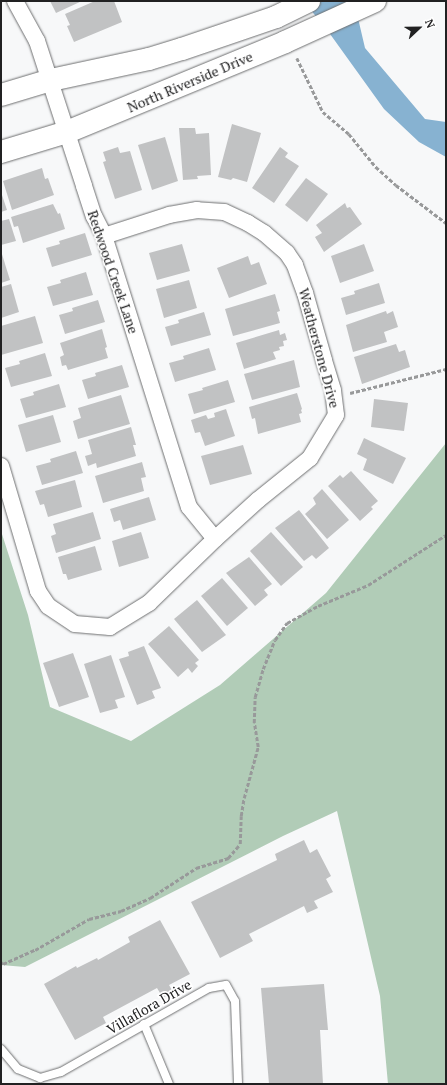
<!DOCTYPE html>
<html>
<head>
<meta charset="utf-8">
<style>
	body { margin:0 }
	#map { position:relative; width:447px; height:1085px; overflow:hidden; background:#f7f8f9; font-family:"PT Serif",serif }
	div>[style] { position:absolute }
	.green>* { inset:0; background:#b1ccb7 }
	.water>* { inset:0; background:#87b2d1 }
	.building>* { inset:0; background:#c1c2c3 }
	.path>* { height:2.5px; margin-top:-1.25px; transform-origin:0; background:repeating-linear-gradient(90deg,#98999a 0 4px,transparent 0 6px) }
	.roads { filter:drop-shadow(0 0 1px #6e6f70) drop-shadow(0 0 1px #6e6f70) }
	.lane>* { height:8px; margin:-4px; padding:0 4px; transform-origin:4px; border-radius:4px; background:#fff }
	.street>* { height:16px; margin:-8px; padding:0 8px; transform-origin:8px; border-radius:8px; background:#fff }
	.secondary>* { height:22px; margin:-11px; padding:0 11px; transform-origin:11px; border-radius:11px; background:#fff }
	span { translate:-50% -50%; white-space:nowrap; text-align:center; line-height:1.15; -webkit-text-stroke:3.5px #fff; paint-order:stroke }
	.street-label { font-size:14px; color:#212122 }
	.frame { position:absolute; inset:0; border:2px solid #212122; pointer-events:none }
	.north { position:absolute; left:399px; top:8px; width:40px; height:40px; -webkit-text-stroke:3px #fff; paint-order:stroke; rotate:68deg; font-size:11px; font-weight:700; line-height:16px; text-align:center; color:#212122 }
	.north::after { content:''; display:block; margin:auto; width:14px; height:18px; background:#212122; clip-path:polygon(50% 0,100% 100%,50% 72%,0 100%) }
</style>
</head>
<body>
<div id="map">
	<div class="green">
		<i style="clip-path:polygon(446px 443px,446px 1084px,388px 1084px,380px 996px,337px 811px,283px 836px,25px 967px,1px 965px,1px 531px,28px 615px,50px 707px,131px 741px,220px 685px,326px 593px)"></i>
	</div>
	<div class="water">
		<i style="clip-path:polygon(303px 1px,354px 1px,365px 48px,425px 119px,446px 122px,446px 157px,419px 142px,384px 109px,325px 27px)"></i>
	</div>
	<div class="building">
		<i style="clip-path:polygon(50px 1px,82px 1px,56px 13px)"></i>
		<i style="clip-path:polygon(95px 1px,114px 1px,122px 22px,74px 42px,67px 26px,70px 25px,65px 14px)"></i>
		<i style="clip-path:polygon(232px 124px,261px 133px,247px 182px,233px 178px,231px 180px,218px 177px)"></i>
		<i style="clip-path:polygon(179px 128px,195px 128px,196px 134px,209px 133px,211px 175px,197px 176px,198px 179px,183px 180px)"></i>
		<i style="clip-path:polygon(165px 137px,178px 181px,152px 190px,138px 145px)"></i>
		<i style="clip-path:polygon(118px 147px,120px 153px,130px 151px,142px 190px,115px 199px,103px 162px,106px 161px,103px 152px)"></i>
		<i style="clip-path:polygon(280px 147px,288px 153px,285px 157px,299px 166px,274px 203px,252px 188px)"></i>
		<i style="clip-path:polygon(42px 168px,45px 179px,48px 178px,54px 195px,12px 210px,3px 181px)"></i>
		<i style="clip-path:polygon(306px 178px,328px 194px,307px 222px,285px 205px)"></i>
		<i style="clip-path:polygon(1px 192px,7px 210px,1px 212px)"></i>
		<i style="clip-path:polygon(345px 203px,347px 208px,350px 207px,362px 224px,324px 252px,315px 237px,322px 233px,316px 225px)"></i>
		<i style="clip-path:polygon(53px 204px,58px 214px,60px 213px,65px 229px,23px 243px,18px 226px,14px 227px,11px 217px)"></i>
		<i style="clip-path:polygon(9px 219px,16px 241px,1px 245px,1px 221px)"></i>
		<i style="clip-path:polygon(85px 233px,92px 255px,52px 267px,46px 248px,60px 244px,59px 241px)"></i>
		<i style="clip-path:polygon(182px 244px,190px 271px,157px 280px,149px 253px)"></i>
		<i style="clip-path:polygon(364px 244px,374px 271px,340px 283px,331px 256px)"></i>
		<i style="clip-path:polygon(1px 251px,10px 280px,1px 283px)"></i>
		<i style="clip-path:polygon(248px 256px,251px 265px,259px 262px,267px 284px,229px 298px,217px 268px)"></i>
		<i style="clip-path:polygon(86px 272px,93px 295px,53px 306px,47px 287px,61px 283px,60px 280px)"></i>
		<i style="clip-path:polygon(189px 280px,197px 308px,164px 318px,156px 289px)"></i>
		<i style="clip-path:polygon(379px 283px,385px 303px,346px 315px,341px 298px,355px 294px,354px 291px)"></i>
		<i style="clip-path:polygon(11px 284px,19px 312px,1px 318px,1px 287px)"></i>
		<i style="clip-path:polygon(275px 294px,280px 311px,277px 312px,280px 323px,233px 336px,225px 309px)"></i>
		<i style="clip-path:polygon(98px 300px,105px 322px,65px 334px,59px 315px,73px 311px,72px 308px)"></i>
		<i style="clip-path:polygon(386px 311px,387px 314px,393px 311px,398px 327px,384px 332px,387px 342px,353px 352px,346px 325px)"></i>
		<i style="clip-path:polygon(204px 312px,211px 335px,171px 346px,165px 327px,179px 323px,178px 320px)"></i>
		<i style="clip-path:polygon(35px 316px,43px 343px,1px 355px,1px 326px)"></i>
		<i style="clip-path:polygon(102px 329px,107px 347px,105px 348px,108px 358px,68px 370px,66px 365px,62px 366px,60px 357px,64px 355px,60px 343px)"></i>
		<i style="clip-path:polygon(279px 330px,280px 335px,285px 333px,287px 340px,283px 341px,284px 346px,279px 347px,280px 350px,273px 352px,276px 359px,244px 369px,236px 343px)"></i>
		<i style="clip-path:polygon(396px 344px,399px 352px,405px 350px,410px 367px,362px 384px,354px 357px)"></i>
		<i style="clip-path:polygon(209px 348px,216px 370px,175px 382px,169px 363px,184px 359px,183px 356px)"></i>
		<i style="clip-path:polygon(45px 353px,52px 376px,11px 387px,5px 368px,20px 364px,19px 361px)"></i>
		<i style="clip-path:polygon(294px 360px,300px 387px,252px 400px,244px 374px)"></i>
		<i style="clip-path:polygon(122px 365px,129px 387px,88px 399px,82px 380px,96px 376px,95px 373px)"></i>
		<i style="clip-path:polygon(228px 380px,235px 402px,194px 414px,188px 394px,203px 390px,202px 388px)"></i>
		<i style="clip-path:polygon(59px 384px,66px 407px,26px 418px,20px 399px,34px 395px,33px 392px)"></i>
		<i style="clip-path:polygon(297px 393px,302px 409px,301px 410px,302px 413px,299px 414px,301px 422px,258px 434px,255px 418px,252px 419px,249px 407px)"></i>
		<i style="clip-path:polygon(121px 395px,130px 424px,78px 439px,73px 421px,81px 418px,78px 408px)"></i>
		<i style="clip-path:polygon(374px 399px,408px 403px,404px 431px,371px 427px)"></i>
		<i style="clip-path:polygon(226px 409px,235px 436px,205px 446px,200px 432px,195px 433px,191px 420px,206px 415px,208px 419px,215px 417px,214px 413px)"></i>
		<i style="clip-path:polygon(53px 415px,61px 442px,26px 452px,18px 425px)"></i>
		<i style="clip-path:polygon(131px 427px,136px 445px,133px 445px,136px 456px,97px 468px,96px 463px,88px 466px,85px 456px,92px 454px,88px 440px)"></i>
		<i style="clip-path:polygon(364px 438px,406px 458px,393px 484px,363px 470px,367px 459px,357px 454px)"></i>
		<i style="clip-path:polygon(243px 445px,252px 474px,210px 485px,201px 456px)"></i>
		<i style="clip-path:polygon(76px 451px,83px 473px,42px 485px,36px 466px,51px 462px,50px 459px)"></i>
		<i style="clip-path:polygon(142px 462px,146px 477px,141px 478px,144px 491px,103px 503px,95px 476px)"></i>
		<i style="clip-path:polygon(351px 471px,378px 501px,371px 507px,373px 509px,360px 521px,328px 486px,340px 475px,343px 478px)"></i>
		<i style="clip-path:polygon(75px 480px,82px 507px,48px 517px,44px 504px,40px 505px,35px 491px)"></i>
		<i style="clip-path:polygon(322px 489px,349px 520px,327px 539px,305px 514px,316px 504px,313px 498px)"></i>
		<i style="clip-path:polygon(149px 497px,156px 520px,123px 530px,120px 520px,114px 522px,110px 509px)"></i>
		<i style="clip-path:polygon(299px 510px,329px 548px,316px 559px,312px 555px,304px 561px,275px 528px)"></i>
		<i style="clip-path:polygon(93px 512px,101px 539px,56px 553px,51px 536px,56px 534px,53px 524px)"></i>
		<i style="clip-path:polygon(141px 532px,149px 558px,119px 567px,112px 541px)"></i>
		<i style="clip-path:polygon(271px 532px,303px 567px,281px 586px,250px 551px)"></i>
		<i style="clip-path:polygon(95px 546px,102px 570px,68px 580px,66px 574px,63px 574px,58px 557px)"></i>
		<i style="clip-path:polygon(249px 557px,272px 584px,264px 590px,268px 595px,255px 606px,226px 573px)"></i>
		<i style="clip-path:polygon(222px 578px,248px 608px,227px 626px,201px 596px)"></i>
		<i style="clip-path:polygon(197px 600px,226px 635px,202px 652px,174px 619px)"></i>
		<i style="clip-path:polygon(169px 626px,199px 660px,195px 663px,198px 666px,192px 673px,188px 668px,178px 677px,148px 644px)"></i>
		<i style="clip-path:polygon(144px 646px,161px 688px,152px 691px,155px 698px,137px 705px,119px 659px,129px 656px,128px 652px)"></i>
		<i style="clip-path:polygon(73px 653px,89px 697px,59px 707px,43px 663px)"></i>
		<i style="clip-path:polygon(111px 655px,125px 697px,115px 700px,118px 708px,100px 713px,84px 664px)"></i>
		<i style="clip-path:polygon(304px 840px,310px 853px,317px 849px,331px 876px,326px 879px,333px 892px,314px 901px,318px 908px,307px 913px,304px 906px,249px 934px,253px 941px,220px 958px,191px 902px,277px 860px,275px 854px)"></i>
		<i style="clip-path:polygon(160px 920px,190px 974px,169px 985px,173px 992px,163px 998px,157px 988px,103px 1017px,106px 1023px,75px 1040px,44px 984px,76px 966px,77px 968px,97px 958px,98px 960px,130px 942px,128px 937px)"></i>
		<i style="clip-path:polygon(324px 984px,328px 1030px,320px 1030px,323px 1084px,269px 1084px,261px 988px)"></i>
	</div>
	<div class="path">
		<i style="left:297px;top:58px;width:60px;rotate:64.3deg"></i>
		<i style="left:323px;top:112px;width:34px;rotate:40deg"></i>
		<i style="left:349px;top:134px;width:43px;rotate:50.7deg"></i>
		<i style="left:376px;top:167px;width:27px;rotate:42deg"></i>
		<i style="left:396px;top:185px;width:63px;rotate:37.2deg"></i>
		<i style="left:350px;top:393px;width:99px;rotate:-14deg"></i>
		<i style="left:1px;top:962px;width:3px;rotate:45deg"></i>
		<i style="left:3px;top:964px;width:35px;rotate:-24deg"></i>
		<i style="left:35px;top:950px;width:62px;rotate:-29.9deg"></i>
		<i style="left:89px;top:919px;width:33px;rotate:-14deg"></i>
		<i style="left:121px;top:911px;width:32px;rotate:-24deg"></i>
		<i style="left:150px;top:898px;width:55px;rotate:-33.1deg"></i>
		<i style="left:196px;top:868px;width:34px;rotate:-17deg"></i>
		<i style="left:228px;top:858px;width:18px;rotate:-49deg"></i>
		<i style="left:240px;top:844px;width:28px;rotate:-88deg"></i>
		<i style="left:241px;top:816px;width:18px;rotate:-81deg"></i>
		<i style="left:244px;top:798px;width:53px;rotate:-74.6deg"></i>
		<i style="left:258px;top:747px;width:24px;rotate:-99deg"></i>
		<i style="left:254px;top:723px;width:26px;rotate:-88deg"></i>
		<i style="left:255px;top:697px;width:29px;rotate:-74deg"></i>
		<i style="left:263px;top:669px;width:31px;rotate:-68deg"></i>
		<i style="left:275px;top:640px;width:21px;rotate:-55deg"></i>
		<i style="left:287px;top:623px;width:35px;rotate:-29deg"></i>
		<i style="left:318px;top:606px;width:54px;rotate:-22.8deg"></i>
		<i style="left:368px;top:585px;width:93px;rotate:-32.7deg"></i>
	</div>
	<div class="roads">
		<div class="lane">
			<i style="left:144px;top:1024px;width:65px;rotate:67.4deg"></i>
			<i style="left:1px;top:1049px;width:26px;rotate:50deg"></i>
			<i style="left:18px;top:1069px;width:24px;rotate:22deg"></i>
			<i style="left:40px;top:1078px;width:22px;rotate:-16deg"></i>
			<i style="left:61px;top:1072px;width:170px;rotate:-29.6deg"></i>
			<i style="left:209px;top:988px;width:17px;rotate:-10deg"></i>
			<i style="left:226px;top:985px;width:18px;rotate:61deg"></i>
			<i style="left:235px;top:1001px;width:83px;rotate:87.9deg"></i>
		</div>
		<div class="street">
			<i style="left:15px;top:1px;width:46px;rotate:61.2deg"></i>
			<i style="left:37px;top:41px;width:152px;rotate:72deg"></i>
			<i style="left:84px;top:186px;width:32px;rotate:72deg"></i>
			<i style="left:94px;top:216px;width:22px;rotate:63deg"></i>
			<i style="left:104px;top:236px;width:284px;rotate:72.6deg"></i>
			<i style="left:189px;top:507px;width:41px;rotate:50.9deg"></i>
			<i style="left:1px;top:466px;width:130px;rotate:73.5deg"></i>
			<i style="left:38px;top:591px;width:18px;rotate:56deg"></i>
			<i style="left:48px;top:606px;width:32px;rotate:34deg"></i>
			<i style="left:75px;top:624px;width:35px;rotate:5deg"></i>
			<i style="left:110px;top:627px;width:46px;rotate:-31.6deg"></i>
			<i style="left:149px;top:603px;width:92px;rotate:-44.1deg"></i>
			<i style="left:215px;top:539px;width:58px;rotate:-42.2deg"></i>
			<i style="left:258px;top:500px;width:67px;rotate:-38.9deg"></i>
			<i style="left:310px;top:458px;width:50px;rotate:-58.8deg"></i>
			<i style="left:336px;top:415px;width:25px;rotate:-97deg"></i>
			<i style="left:333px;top:390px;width:31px;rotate:-107deg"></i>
			<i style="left:324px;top:360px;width:70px;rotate:-105.8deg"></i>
			<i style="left:305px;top:293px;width:30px;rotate:-110deg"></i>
			<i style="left:295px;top:265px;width:14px;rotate:-124deg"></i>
			<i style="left:287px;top:253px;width:30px;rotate:-139deg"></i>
			<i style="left:264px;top:233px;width:19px;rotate:-148deg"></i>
			<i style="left:248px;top:223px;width:26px;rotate:-155deg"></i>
			<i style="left:224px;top:212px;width:27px;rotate:-176deg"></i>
			<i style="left:197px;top:210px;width:28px;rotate:170deg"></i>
			<i style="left:169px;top:215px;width:68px;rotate:162.1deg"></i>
		</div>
		<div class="secondary">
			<i style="left:1px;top:95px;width:52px;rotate:-16.7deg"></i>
			<i style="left:51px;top:80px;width:100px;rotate:-12.1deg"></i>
			<i style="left:149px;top:59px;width:34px;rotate:-17deg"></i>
			<i style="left:182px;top:49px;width:99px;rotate:-18.8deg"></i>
			<i style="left:276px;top:17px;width:37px;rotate:-26deg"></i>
			<i style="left:1px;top:152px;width:69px;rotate:-16.9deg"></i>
			<i style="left:67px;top:132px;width:236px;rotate:-22.4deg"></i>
			<i style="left:285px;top:42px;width:99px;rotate:-24.5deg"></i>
		</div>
	</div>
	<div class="street-label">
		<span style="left:190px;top:82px;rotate:-23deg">North Riverside Drive</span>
		<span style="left:113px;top:272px;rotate:71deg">Redwood Creek Lane</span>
		<span style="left:319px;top:348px;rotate:75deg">Weatherstone Drive</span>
		<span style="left:149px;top:1007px;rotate:-30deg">Villaflora Drive</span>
	</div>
	<div class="frame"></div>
	<div class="north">N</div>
</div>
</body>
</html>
